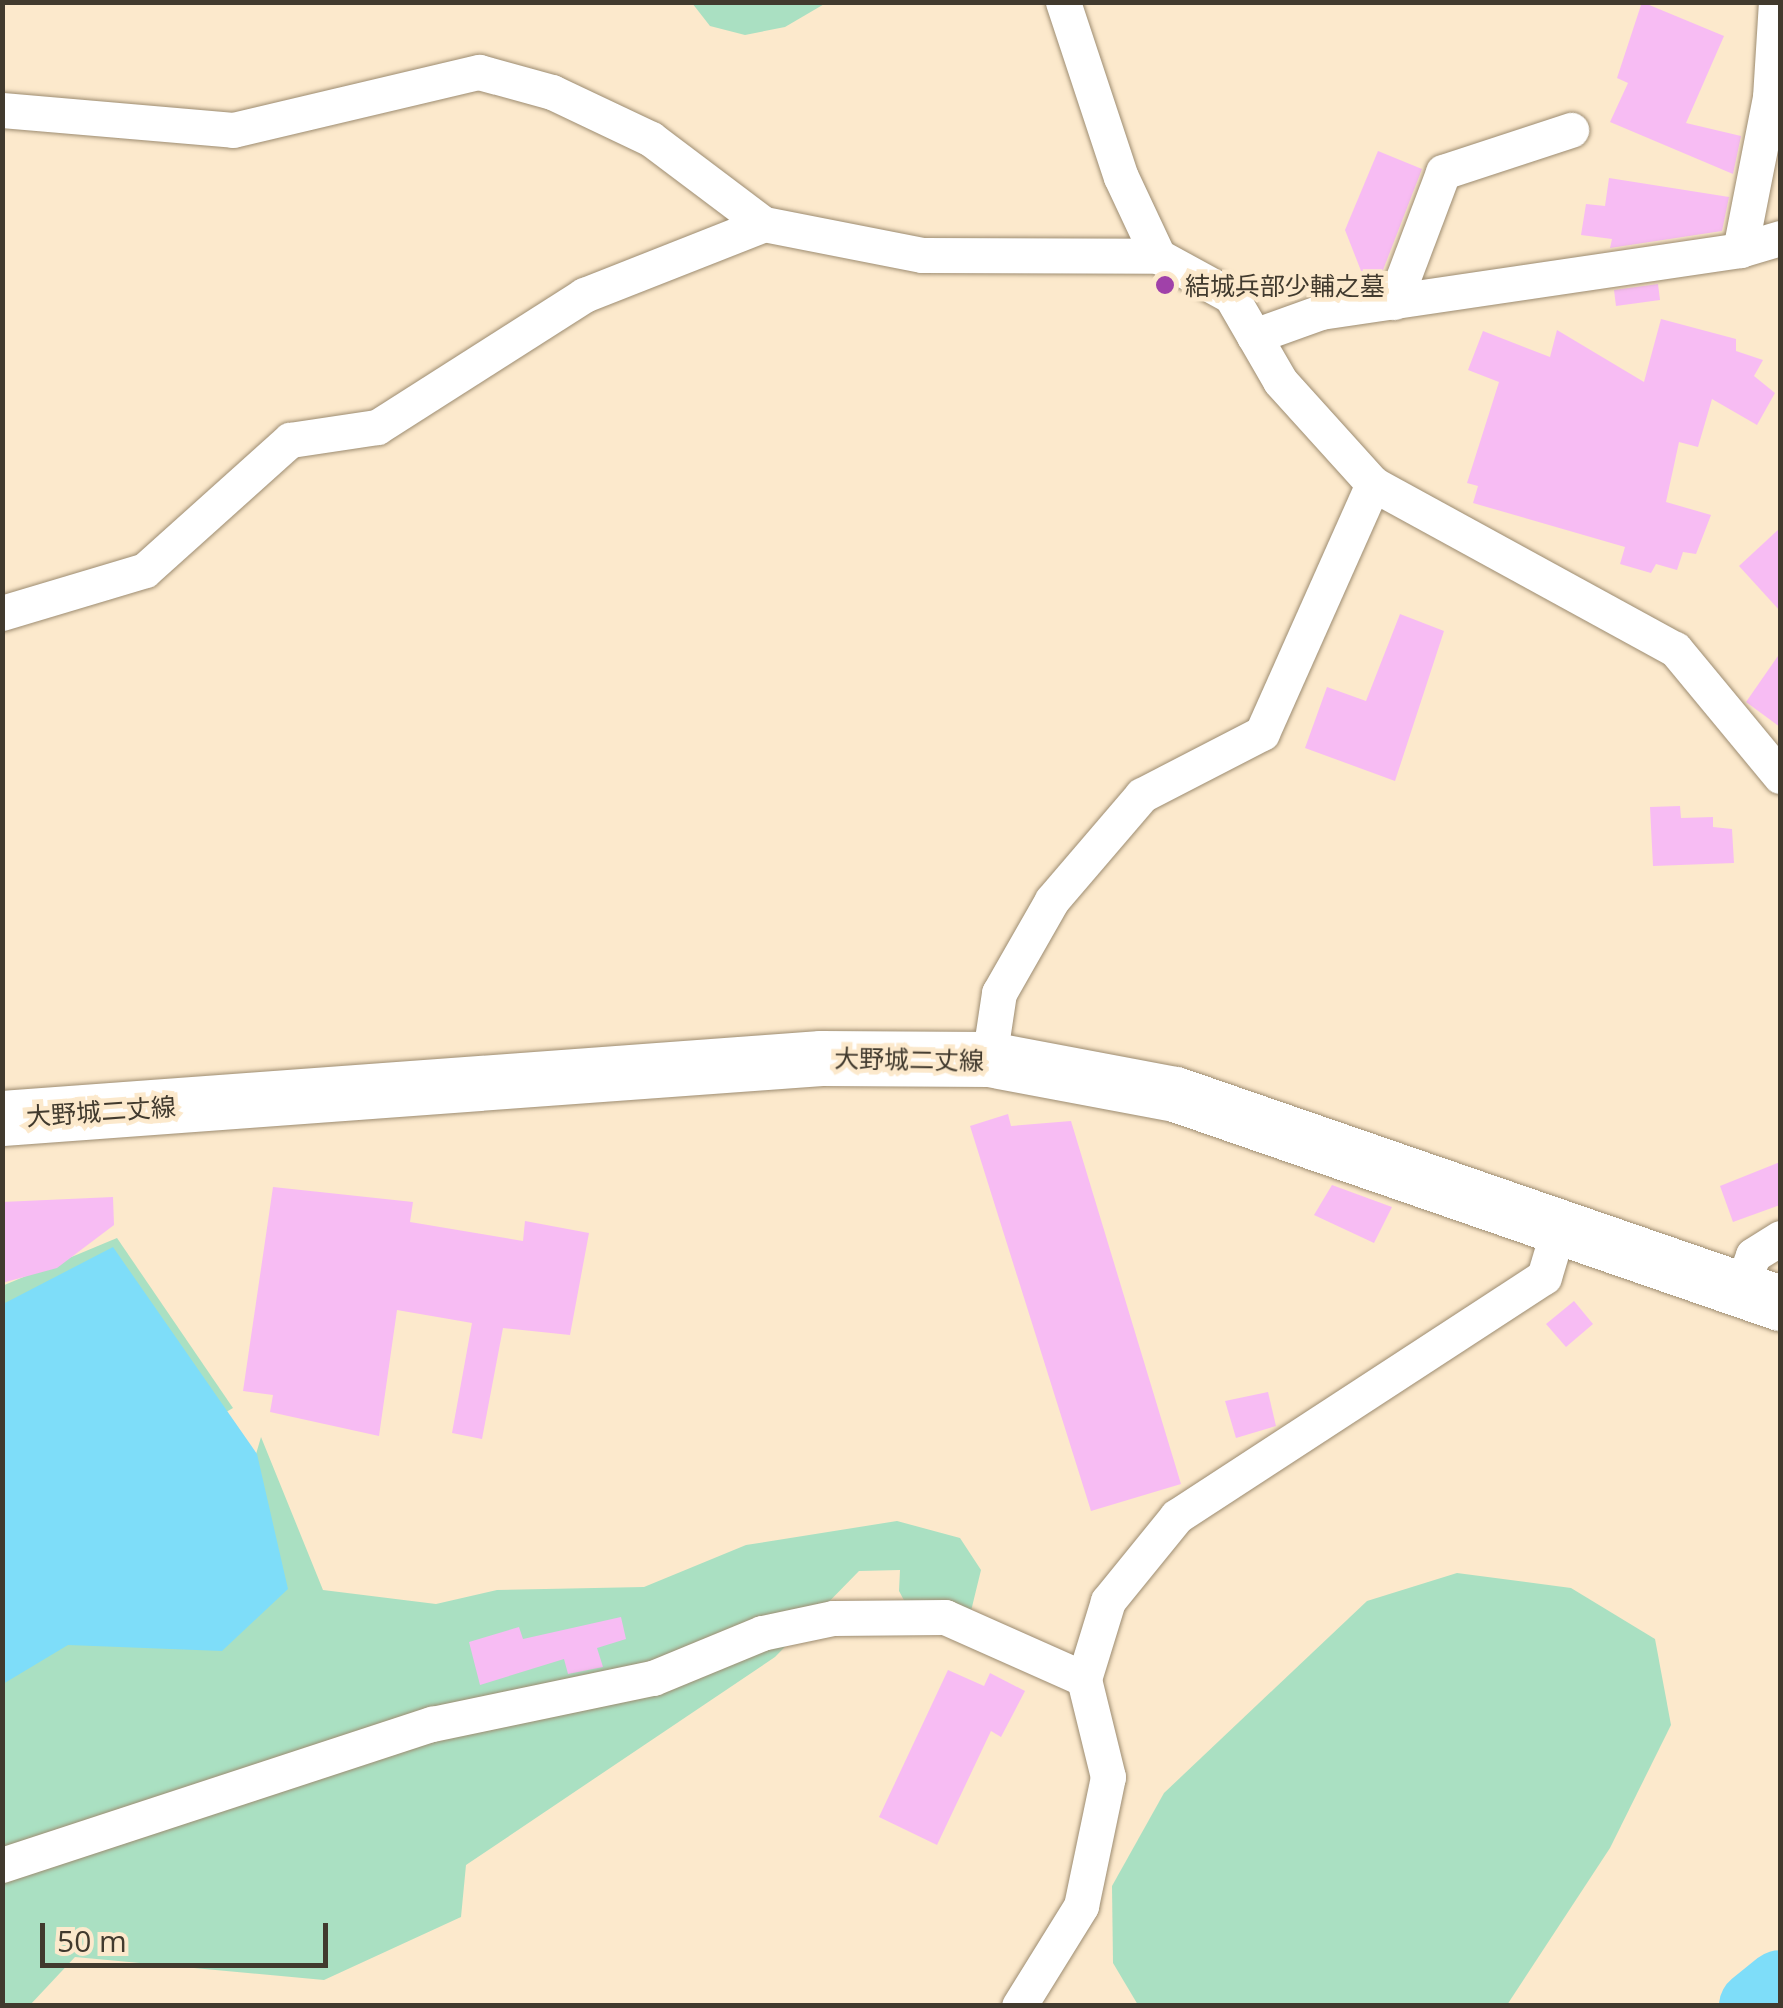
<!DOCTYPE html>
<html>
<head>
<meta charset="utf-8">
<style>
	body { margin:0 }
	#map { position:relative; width:1783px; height:2008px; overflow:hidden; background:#fce9cc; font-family:"Open Sans","Noto Sans JP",sans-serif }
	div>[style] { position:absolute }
	.green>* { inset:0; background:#aae0c2 }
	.water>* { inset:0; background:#7eddf9 }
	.river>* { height:70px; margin:-35px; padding:0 35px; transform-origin:35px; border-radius:35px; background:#7eddf9 }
	.building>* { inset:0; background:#f7bcf3 }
	.roads { filter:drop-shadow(0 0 2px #9d8c71) drop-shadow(0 0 2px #9d8c71) }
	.street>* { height:35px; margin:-17.5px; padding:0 17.5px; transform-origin:17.5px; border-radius:17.5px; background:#fff }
	.primary>* { height:55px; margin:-27.5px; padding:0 27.5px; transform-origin:27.5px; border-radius:27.5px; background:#fff }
	.dots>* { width:28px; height:28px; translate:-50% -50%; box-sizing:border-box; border:5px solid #fce9cc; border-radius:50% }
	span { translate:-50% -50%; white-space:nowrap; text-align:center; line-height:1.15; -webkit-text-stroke:9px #fce9cc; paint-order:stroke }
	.poi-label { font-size:25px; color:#413a2e }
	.left { translate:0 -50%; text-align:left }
	.street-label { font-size:25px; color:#413a2e }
	.frame { position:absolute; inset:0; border:5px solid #413a2e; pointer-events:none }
	.scale { position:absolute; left:40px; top:1923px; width:288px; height:45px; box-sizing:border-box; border:5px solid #413a2e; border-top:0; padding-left:12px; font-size:30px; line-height:35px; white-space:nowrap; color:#413a2e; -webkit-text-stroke:8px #fce9cc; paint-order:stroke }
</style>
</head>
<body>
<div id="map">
	<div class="green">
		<i style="clip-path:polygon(692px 3px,826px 3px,785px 27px,745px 35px,710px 26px)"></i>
		<i style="clip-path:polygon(117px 1238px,233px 1408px,209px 1422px,3px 1366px,2px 1286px)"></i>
		<i style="clip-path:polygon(261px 1437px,323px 1590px,436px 1604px,497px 1590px,644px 1587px,746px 1545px,897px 1521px,960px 1538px,981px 1570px,971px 1611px,919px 1628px,899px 1591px,900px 1570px,859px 1571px,775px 1657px,466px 1865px,461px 1917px,324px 1980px,75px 1957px,30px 2005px,3px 2005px,2px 1671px,249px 1478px)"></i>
		<i style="clip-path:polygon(1457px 1573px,1571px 1588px,1655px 1639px,1671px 1725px,1610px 1848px,1507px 2005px,1138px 2005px,1113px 1963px,1112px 1886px,1164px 1793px,1367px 1601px)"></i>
	</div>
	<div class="water">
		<i style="clip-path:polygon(113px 1247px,257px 1454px,288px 1589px,222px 1651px,68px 1645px,3px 1684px,3px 1304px)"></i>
	</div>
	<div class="river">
		<i style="left:1754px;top:2006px;width:33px;rotate:-39deg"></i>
	</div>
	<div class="building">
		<i style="clip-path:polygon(1642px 2px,1724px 36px,1686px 123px,1741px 136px,1733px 174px,1610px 122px,1628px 83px,1617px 78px)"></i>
		<i style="clip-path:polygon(1378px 151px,1422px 169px,1383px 270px,1365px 281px,1345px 230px)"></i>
		<i style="clip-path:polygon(1609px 178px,1729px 197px,1722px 231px,1610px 248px,1612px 239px,1581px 235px,1586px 204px,1605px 206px)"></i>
		<i style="clip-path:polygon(1658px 284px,1660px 300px,1616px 306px,1614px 290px)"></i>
		<i style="clip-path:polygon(1661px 319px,1736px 339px,1736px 351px,1763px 360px,1754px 376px,1775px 393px,1757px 425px,1712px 399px,1698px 447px,1679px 442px,1666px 502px,1711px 515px,1696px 554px,1683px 552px,1677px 570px,1656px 564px,1651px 573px,1620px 564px,1625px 547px,1473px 503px,1478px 486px,1467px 483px,1499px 382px,1468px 370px,1483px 331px,1550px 357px,1557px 330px,1644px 382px)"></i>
		<i style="clip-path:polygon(1780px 528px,1780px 611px,1739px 566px)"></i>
		<i style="clip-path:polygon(1400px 614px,1444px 631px,1395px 781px,1305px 748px,1327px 687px,1366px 701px)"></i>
		<i style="clip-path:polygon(1780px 653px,1780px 727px,1746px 702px)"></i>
		<i style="clip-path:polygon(1680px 806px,1681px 818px,1713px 817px,1713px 827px,1732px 829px,1734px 863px,1653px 866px,1650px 807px)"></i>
		<i style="clip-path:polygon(1008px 1114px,1011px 1126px,1071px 1121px,1181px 1484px,1091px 1511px,970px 1126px)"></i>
		<i style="clip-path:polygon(1780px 1162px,1780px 1205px,1733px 1222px,1720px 1186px)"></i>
		<i style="clip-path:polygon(1332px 1185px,1392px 1207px,1374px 1243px,1314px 1215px)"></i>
		<i style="clip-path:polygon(273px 1187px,413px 1202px,410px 1222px,523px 1241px,525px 1221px,589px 1233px,570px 1335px,503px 1328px,482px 1439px,452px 1433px,472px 1323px,397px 1310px,379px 1436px,270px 1412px,273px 1395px,243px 1391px)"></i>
		<i style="clip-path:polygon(113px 1197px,114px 1225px,57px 1268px,2px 1283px,2px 1202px)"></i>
		<i style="clip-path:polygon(1574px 1301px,1593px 1324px,1566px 1347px,1546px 1324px)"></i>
		<i style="clip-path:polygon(1268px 1392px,1276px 1426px,1236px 1438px,1225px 1401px)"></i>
		<i style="clip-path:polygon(621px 1617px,626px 1639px,597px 1648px,603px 1667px,568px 1674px,564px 1659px,480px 1685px,469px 1642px,519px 1627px,523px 1639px)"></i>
		<i style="clip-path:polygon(948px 1670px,984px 1686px,990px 1673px,1025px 1691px,1001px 1737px,991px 1731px,937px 1845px,879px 1817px)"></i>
	</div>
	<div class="roads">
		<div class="street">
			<i style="left:1063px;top:2px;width:184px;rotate:71.7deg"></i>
			<i style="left:1121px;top:177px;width:87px;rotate:64.9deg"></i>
			<i style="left:2px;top:110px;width:232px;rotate:4.9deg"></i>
			<i style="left:233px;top:130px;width:253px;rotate:-13.3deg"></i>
			<i style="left:479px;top:72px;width:76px;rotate:15.3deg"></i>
			<i style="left:552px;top:92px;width:110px;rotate:25.4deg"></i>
			<i style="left:651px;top:139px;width:141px;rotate:37deg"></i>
			<i style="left:764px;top:224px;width:161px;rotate:11.1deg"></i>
			<i style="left:922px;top:255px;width:236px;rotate:0.2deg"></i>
			<i style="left:1158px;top:256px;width:83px;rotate:28.7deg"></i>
			<i style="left:1231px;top:296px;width:98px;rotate:60deg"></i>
			<i style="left:1280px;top:381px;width:139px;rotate:47.9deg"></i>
			<i style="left:1373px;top:484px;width:344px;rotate:28.7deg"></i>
			<i style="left:1675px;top:649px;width:165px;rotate:50.4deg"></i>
			<i style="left:1740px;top:250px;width:42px;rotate:-16.7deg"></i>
			<i style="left:1394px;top:302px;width:139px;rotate:-69.3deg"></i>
			<i style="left:1443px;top:172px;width:135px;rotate:-18.2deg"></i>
			<i style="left:1254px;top:336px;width:71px;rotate:-19.7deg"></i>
			<i style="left:1321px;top:312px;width:424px;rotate:-8.4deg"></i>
			<i style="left:1740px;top:250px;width:156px;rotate:-78.9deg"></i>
			<i style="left:1770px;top:97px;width:95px;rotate:-86.4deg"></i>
			<i style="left:2px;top:613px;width:149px;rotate:-16.7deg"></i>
			<i style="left:145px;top:570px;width:195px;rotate:-41.9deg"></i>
			<i style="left:290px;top:440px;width:88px;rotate:-8.5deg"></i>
			<i style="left:377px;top:427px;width:246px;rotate:-32.5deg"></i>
			<i style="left:584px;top:295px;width:193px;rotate:-21.5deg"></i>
			<i style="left:989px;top:1059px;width:67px;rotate:-81.4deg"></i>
			<i style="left:999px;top:993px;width:107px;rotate:-60.3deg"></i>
			<i style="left:1052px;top:900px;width:138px;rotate:-49.4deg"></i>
			<i style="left:1142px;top:795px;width:135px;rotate:-27.3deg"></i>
			<i style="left:1262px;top:733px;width:273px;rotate:-66deg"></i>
			<i style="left:1740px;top:1291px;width:38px;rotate:-70deg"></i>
			<i style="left:1753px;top:1255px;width:32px;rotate:-32deg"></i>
			<i style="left:2px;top:1865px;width:453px;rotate:-18.2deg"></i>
			<i style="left:432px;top:1724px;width:226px;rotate:-11.8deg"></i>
			<i style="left:653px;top:1678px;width:118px;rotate:-22.4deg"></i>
			<i style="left:762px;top:1633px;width:73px;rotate:-11.9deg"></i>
			<i style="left:833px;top:1618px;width:112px;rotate:-0.5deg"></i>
			<i style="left:945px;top:1617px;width:152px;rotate:24deg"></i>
			<i style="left:1019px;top:2006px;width:118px;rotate:-58.2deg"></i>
			<i style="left:1081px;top:1906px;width:132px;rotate:-78.2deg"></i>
			<i style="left:1108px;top:1777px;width:101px;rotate:-103.8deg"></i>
			<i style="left:1084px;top:1679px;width:82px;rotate:-72.9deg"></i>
			<i style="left:1108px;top:1601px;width:109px;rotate:-50.9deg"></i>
			<i style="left:1177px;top:1516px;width:438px;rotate:-33.1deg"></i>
			<i style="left:1544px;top:1277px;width:52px;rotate:-73.3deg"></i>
		</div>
		<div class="primary">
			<i style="left:2px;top:1118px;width:821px;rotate:-4.19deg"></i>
			<i style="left:821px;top:1058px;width:168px;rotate:0.3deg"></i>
			<i style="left:989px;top:1059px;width:189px;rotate:10.7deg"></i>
			<i style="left:1175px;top:1094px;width:640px;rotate:19.06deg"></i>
		</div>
	</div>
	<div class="dots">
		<i style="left:1165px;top:285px;background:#a041a9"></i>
	</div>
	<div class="poi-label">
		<span class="left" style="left:1185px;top:285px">結城兵部少輔之墓</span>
	</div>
	<div class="street-label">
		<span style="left:909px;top:1059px;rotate:1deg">大野城二丈線</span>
		<span style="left:101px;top:1111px;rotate:-4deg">大野城二丈線</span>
	</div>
	<div class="frame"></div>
	<div class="scale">50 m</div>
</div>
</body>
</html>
